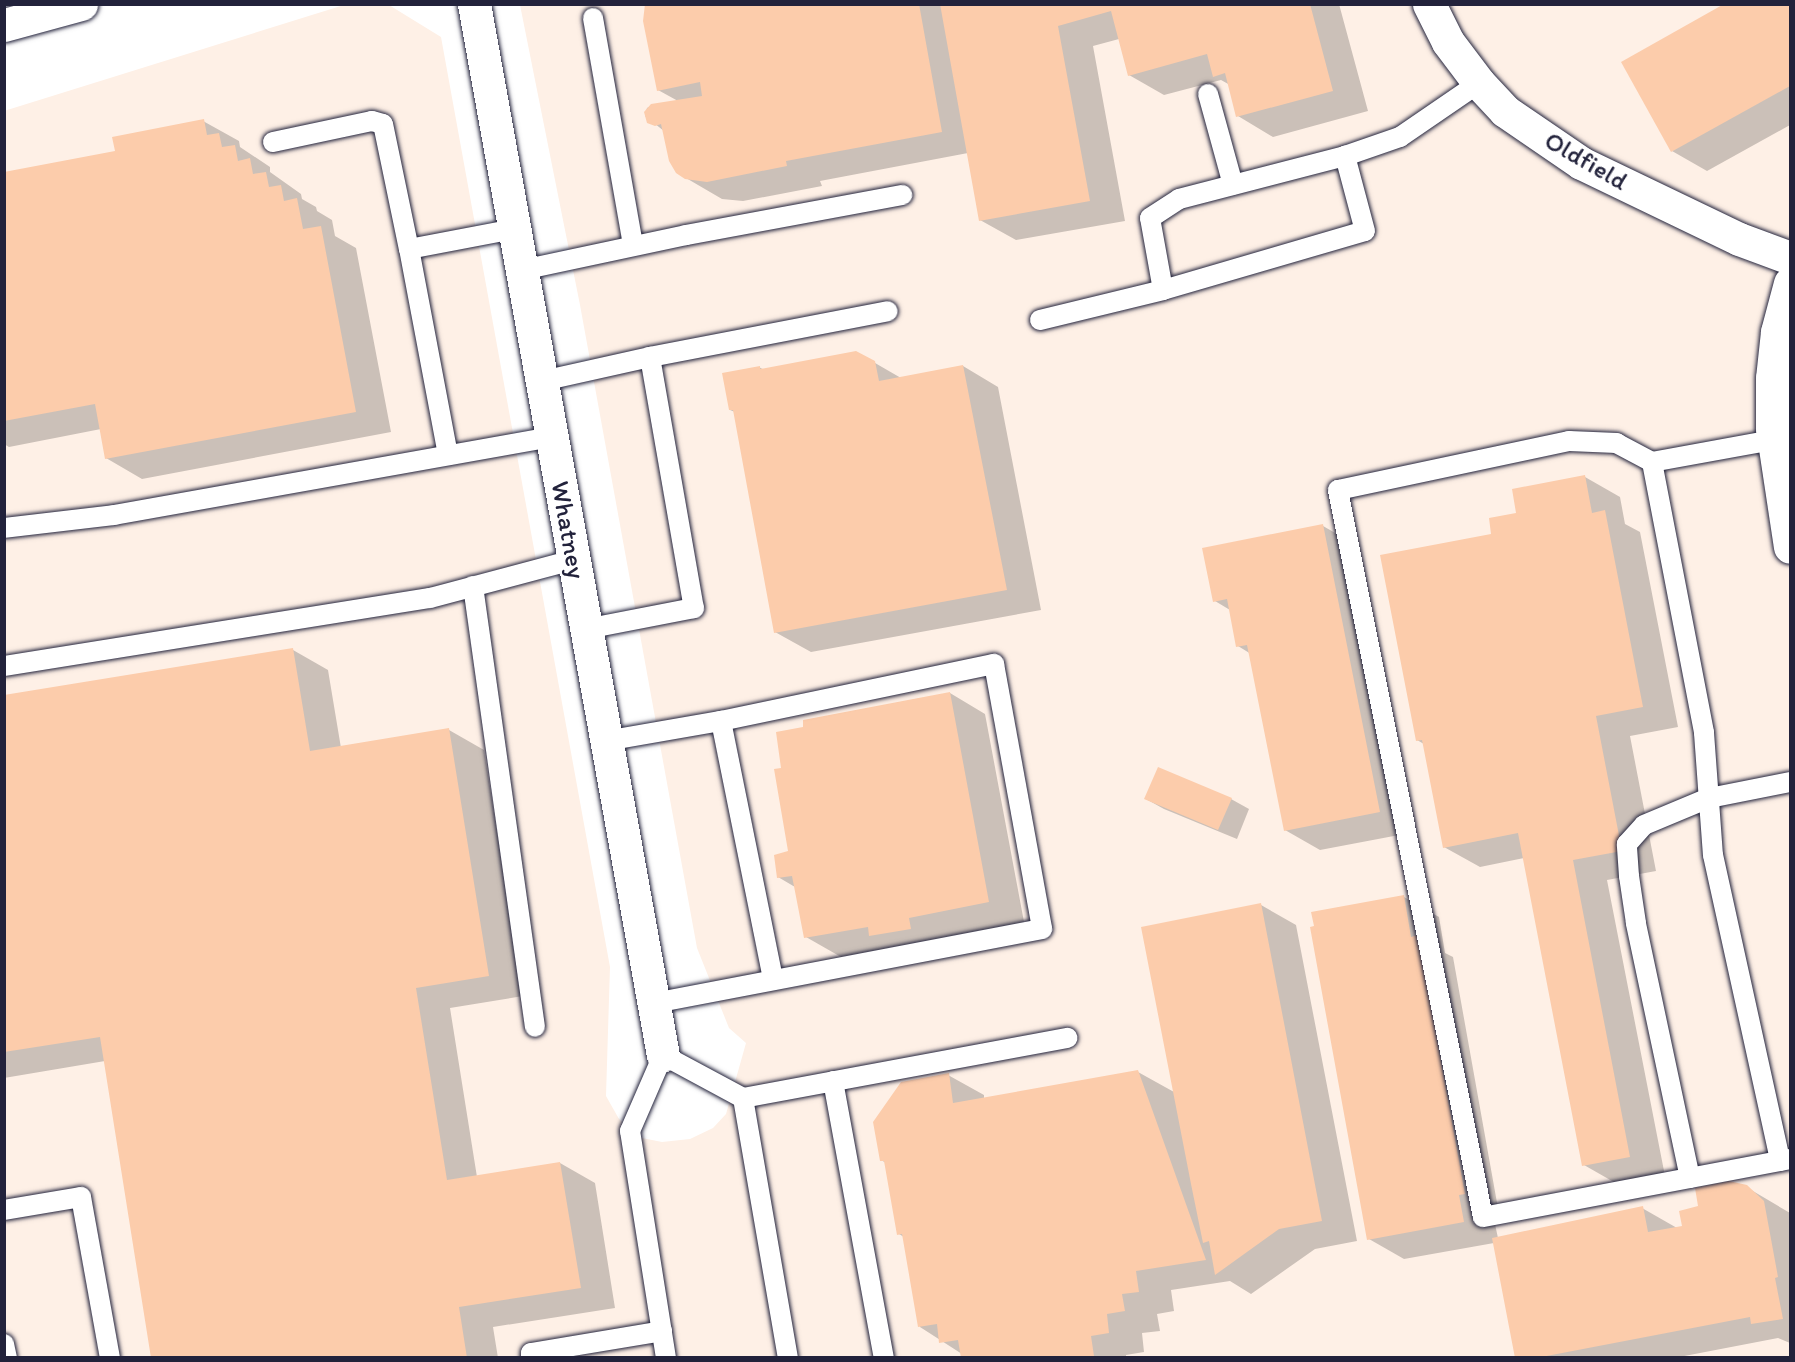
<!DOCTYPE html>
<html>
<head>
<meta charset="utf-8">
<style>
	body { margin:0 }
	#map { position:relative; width:1795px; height:1362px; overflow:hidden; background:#fff; font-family:Itim,sans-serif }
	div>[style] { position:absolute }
	.built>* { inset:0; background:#fef0e6 }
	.shadow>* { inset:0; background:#0003 }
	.building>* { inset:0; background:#fcccab }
	.roads { filter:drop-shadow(0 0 2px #22223b) drop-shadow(0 0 2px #22223b) }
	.lane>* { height:20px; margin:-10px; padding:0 10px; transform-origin:10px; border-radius:10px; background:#fff }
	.street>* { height:33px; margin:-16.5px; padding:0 16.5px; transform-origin:16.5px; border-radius:16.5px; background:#fff }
	.secondary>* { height:33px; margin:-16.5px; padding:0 16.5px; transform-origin:16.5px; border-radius:16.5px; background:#fff }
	span { translate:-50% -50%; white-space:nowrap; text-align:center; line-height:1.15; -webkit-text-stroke:5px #fff; paint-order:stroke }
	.street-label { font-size:26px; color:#22223b }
	.frame { position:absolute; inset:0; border:6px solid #22223b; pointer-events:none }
</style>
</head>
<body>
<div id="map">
	<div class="built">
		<i style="clip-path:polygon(344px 5px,389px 5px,441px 37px,610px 967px,606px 1096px,619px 1119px,642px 1138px,662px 1142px,690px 1139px,713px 1128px,726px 1114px,746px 1043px,729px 1028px,697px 948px,580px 305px,520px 5px,1790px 5px,1790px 1357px,5px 1357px,4px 111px)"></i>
	</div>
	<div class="shadow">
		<i style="clip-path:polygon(647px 4px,1339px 4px,1368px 111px,1273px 137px,1238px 116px,1230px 85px,1221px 80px,1164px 95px,1129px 75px,1119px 39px,1093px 46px,1125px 221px,1016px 240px,980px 220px,968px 153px,820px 181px,822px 186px,743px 201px,722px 199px,686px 178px,664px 131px,645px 116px,647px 108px,651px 106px,678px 101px,658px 90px)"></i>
		<i style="clip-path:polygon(1727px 4px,1790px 4px,1790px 125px,1707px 171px,1672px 151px)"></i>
		<i style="clip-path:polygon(203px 121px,239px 141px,240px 147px,270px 167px,270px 172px,301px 194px,302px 199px,316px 207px,317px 211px,332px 220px,335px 236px,356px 248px,391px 432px,142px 479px,106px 458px,101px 429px,9px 447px,4px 444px,4px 174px,117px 152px)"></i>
		<i style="clip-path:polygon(856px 352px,901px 378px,963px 366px,998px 387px,1041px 610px,811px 652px,775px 632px,735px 412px,730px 410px,759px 367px,764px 370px)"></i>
		<i style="clip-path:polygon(1585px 477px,1620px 497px,1625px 524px,1640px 532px,1678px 727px,1630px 736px,1656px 871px,1607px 880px,1665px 1176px,1619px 1185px,1584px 1165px,1524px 858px,1480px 867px,1444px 847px,1424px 744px,1417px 740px,1493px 535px,1518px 514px)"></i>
		<i style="clip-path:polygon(1323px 526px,1358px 546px,1415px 832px,1320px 850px,1285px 830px,1251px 654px,1238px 646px,1230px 610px,1215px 601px)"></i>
		<i style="clip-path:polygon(293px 650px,328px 670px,341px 748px,449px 730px,484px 750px,523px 996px,450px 1008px,477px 1177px,560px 1163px,595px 1183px,615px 1308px,493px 1327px,498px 1358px,152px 1358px,105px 1061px,4px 1078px,4px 696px)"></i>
		<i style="clip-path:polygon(950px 693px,985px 714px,1024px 922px,841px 957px,806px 937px,795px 887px,778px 877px,790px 852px,783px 769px)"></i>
		<i style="clip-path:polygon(1146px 799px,1231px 799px,1249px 809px,1237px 839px,1164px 809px)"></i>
		<i style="clip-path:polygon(1404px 897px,1439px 917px,1445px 953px,1453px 957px,1499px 1214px,1493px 1215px,1498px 1238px,1642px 1208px,1677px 1228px,1683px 1227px,1699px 1208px,1741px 1184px,1790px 1213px,1790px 1343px,1778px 1338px,1674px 1358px,1517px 1358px,1494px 1243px,1404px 1259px,1369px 1239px)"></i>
		<i style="clip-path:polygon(1261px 905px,1296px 925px,1357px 1241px,1315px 1249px,1251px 1294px,1230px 1281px,1171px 1290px,1174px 1311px,1157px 1314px,1160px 1331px,1142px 1333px,1144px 1352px,1126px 1355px,1126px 1358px,962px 1358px,962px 1354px,920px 1327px,904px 1237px,899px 1234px,886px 1163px,881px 1160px,948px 1075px,984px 1095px,984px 1099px,1138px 1072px,1174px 1092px)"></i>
	</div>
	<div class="building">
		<i style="clip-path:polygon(645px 4px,919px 4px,942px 132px,786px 161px,787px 166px,707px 182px,685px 179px,676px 173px,669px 161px,661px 124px,655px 126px,647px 123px,644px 112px,651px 104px,702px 96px,700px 82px,657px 91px,643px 21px)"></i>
		<i style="clip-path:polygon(940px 4px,1310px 4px,1333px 91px,1236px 117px,1225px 73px,1213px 77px,1207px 54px,1128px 76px,1111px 11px,1058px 26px,1090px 201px,979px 221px)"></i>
		<i style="clip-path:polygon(1724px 4px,1790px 4px,1790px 86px,1671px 152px,1621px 62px)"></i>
		<i style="clip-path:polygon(204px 119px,207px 135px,219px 133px,222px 147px,235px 145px,238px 161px,250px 158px,253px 174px,266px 172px,269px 187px,281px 185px,284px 201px,297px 198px,303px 229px,321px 226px,356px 412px,105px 459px,95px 404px,4px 421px,4px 172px,115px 151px,112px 137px)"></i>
		<i style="clip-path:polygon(856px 351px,875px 361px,879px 381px,963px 365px,1007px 590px,774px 633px,733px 410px,729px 410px,722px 373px,760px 366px,760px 369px)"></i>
		<i style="clip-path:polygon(1585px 475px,1592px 513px,1605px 510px,1643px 707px,1596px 716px,1622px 851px,1573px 860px,1630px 1157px,1582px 1166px,1518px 833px,1443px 848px,1422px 740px,1416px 741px,1380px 555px,1491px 534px,1489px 518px,1516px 513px,1512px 489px)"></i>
		<i style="clip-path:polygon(1323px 524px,1380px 812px,1284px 831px,1247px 645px,1236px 647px,1227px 599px,1213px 602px,1202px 548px)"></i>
		<i style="clip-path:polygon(293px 648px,310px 751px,449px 728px,489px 976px,416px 988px,447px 1180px,560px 1162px,581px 1288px,459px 1307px,467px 1358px,151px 1358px,100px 1037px,4px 1052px,4px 695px)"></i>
		<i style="clip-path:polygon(950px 692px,989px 902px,909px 918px,911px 929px,869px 936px,868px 927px,804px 938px,792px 876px,777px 878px,774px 855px,788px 851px,774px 769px,781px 768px,776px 732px,803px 727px,803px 720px)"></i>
		<i style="clip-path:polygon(1158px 767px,1232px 798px,1218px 830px,1144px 799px)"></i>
		<i style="clip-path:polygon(1404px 895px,1411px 937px,1418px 935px,1465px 1194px,1459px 1195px,1464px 1222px,1367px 1240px,1310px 927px,1314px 926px,1311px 912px)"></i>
		<i style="clip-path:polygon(1261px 903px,1322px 1221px,1279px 1229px,1215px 1275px,1209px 1241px,1203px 1243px,1191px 1184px,1141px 927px)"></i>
		<i style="clip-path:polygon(1138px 1070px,1206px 1260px,1136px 1271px,1139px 1292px,1122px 1294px,1125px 1311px,1107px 1314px,1109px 1333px,1091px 1336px,1094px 1356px,961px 1358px,958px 1340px,939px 1343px,937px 1324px,918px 1327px,902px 1234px,897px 1235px,884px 1161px,880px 1161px,873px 1122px,901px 1082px,949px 1073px,953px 1103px)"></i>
		<i style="clip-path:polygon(1729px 1181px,1747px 1185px,1764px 1201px,1778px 1277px,1775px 1278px,1783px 1319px,1751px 1324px,1750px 1317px,1536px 1358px,1515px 1358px,1492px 1238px,1643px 1206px,1648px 1232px,1682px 1226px,1679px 1211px,1698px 1206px,1695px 1188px)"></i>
	</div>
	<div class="roads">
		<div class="lane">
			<i style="left:593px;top:18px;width:231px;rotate:80deg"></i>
			<i style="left:1208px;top:94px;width:94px;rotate:74.6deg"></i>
			<i style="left:273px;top:142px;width:101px;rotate:-12deg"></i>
			<i style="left:372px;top:121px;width:11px;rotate:15deg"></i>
			<i style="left:383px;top:124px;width:128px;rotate:78.3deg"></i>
			<i style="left:522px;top:270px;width:168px;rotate:-12deg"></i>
			<i style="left:686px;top:235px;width:220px;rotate:-10.5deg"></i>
			<i style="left:1163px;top:290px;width:73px;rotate:-100.2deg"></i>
			<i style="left:1150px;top:218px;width:35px;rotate:-33deg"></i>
			<i style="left:1179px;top:199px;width:171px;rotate:-14.5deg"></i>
			<i style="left:1345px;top:156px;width:58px;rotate:-19.1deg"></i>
			<i style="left:1400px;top:137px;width:96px;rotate:-34.4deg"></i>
			<i style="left:1040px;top:320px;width:127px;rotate:-13.7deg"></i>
			<i style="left:1163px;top:290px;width:210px;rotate:-16.3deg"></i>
			<i style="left:1365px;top:231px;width:78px;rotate:-104.9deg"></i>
			<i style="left:650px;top:357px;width:242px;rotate:-10.9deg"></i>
			<i style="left:542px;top:381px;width:111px;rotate:-12.5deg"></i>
			<i style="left:650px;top:357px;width:255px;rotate:80.1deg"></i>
			<i style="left:694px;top:608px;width:110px;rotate:169deg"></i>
			<i style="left:1773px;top:440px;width:123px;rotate:169.7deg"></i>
			<i style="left:1652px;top:462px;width:276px;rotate:79.1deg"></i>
			<i style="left:1704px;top:733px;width:122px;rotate:85.8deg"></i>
			<i style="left:1713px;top:855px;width:313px;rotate:77.6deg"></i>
			<i style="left:1780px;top:1161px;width:10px;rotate:-11deg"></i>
			<i style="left:448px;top:455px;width:210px;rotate:-100.7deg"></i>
			<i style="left:409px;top:249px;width:107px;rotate:-10.8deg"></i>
			<i style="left:1652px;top:462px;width:40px;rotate:-152deg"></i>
			<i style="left:1617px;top:443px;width:48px;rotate:-177.6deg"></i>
			<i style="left:1569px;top:441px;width:236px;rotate:168deg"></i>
			<i style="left:1338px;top:490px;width:741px;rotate:78.72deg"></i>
			<i style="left:1483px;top:1217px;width:302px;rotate:-10.7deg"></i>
			<i style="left:4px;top:528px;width:111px;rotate:-6.7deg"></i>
			<i style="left:114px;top:515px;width:445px;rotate:-10.1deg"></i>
			<i style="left:473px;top:586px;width:445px;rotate:82deg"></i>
			<i style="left:4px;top:666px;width:431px;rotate:-9.1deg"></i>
			<i style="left:430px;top:598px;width:148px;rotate:-14.9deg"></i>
			<i style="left:721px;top:721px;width:264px;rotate:78.6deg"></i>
			<i style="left:606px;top:741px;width:117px;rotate:-9.9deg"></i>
			<i style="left:721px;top:721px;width:279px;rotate:-11.8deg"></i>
			<i style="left:994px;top:664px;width:269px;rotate:79.7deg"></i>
			<i style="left:1042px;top:929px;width:396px;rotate:169.2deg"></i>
			<i style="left:833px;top:1081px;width:282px;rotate:79.6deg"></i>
			<i style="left:743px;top:1098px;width:264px;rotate:80.2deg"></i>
			<i style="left:1690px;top:1178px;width:261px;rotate:-102deg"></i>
			<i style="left:1636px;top:923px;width:48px;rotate:-98.5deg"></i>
			<i style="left:1629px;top:876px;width:32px;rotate:-94deg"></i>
			<i style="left:1627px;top:844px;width:25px;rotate:-48deg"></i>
			<i style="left:1644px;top:825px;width:70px;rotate:-22.6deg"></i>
			<i style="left:1709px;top:798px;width:83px;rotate:-11.2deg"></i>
			<i style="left:4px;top:1210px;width:78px;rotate:-9.6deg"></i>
			<i style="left:81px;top:1197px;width:164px;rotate:79.8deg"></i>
			<i style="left:4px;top:1344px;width:14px;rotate:78deg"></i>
			<i style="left:531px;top:1358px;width:5px;rotate:-90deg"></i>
			<i style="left:531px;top:1353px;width:133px;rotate:-9.5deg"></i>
			<i style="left:666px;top:1358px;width:230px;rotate:-99deg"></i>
			<i style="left:630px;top:1131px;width:83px;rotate:-66.5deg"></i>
			<i style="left:663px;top:1055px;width:91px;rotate:28.3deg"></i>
			<i style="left:743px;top:1098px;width:330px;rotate:-10.5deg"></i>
		</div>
		<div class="street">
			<i style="left:474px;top:4px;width:1068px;rotate:79.81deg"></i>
		</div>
		<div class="secondary">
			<i style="left:1429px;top:4px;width:42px;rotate:63.4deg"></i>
			<i style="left:1448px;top:42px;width:51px;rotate:52.9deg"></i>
			<i style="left:1479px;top:83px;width:38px;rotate:47deg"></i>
			<i style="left:1505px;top:111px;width:92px;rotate:34.4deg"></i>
			<i style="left:1581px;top:163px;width:175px;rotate:25.7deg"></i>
			<i style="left:1739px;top:239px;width:54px;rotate:20.4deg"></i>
			<i style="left:4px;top:25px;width:80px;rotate:-15.3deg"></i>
			<i style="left:1790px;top:283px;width:51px;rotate:104.9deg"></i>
			<i style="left:1777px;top:332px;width:46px;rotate:96.2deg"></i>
			<i style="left:1772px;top:378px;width:50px;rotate:90deg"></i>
			<i style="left:1772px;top:428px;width:120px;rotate:81.4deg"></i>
		</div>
	</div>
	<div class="street-label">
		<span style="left:1586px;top:161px;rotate:30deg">Oldfield</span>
		<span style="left:568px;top:530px;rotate:80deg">Whatney</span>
	</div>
	<div class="frame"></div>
</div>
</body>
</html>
